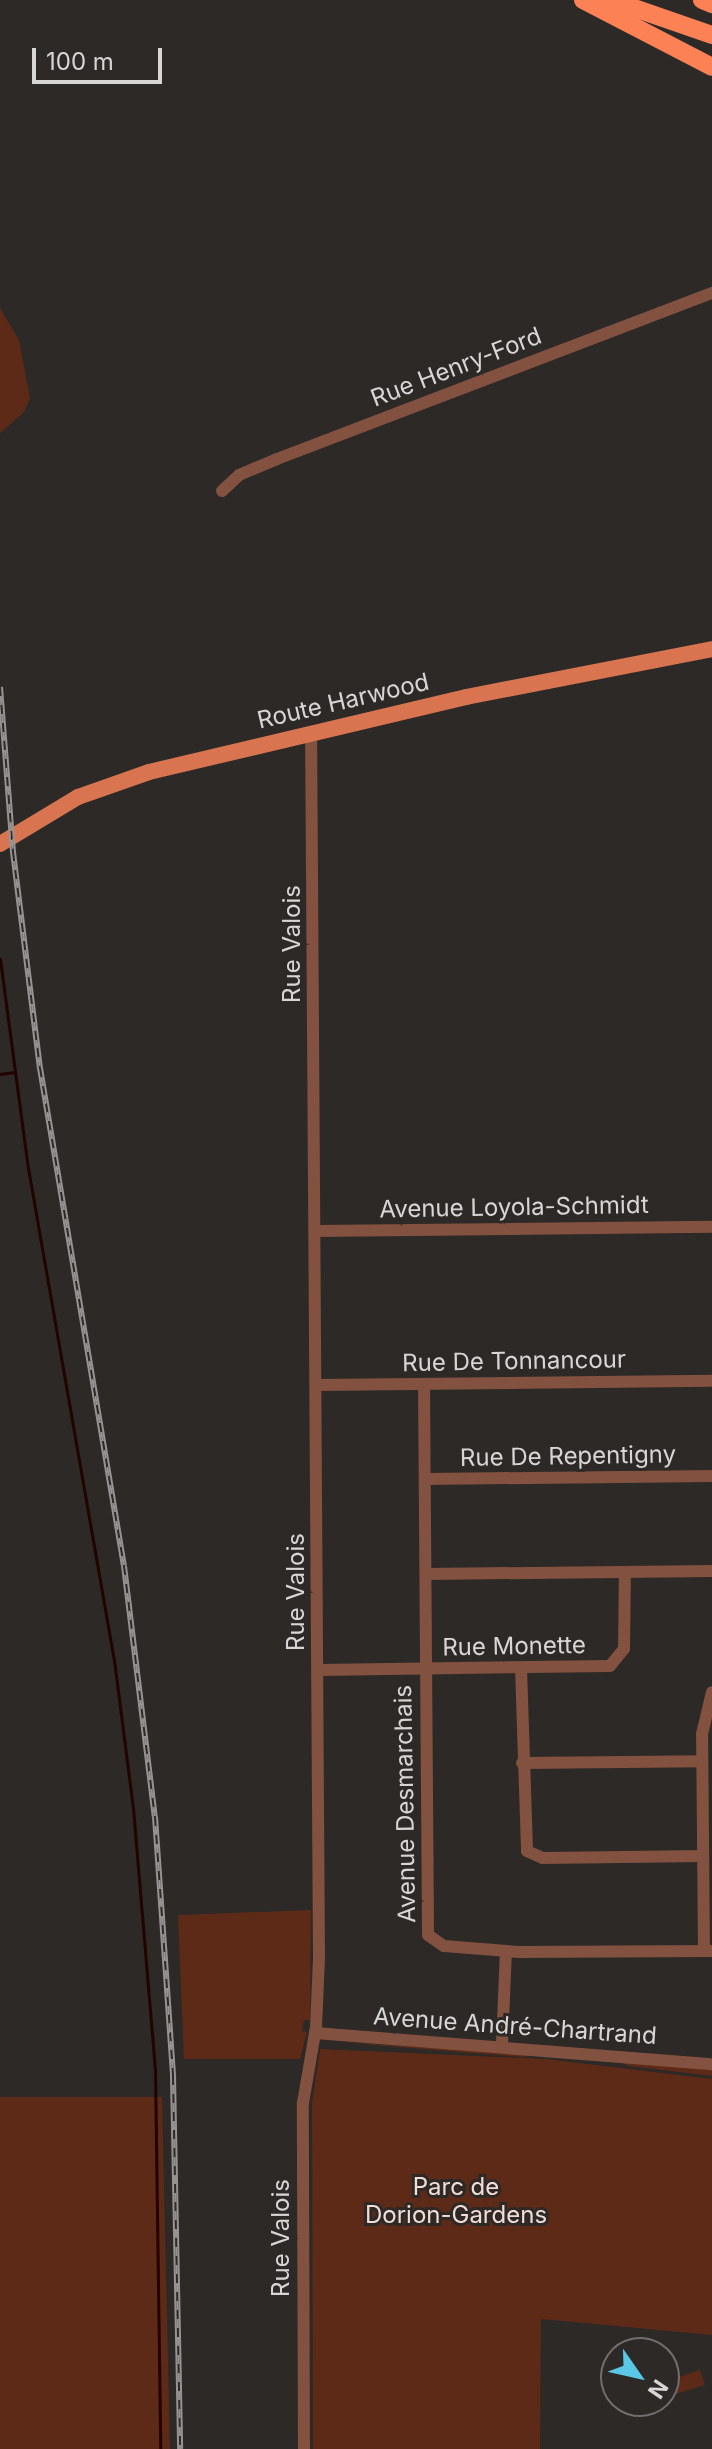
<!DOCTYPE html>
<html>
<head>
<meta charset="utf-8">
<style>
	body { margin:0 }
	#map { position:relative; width:712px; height:2449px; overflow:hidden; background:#2c2927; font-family:Inter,sans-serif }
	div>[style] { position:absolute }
	.green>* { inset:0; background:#5d2a17 }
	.stream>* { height:3px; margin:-1.5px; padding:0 1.5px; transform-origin:1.5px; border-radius:1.5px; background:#230300 }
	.minor>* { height:12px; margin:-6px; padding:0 6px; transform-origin:6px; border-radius:6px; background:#82513f }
	.major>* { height:16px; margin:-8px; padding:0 8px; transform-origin:8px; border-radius:8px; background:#d97450 }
	.highway>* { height:18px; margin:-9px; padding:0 9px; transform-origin:9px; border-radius:9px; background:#fc8155 }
	.rail>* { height:6px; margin-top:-3px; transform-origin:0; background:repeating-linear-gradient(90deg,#2c2927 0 9px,#969392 0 18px); box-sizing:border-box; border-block:2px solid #969392 }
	span { translate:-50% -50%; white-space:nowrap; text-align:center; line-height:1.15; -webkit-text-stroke:6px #2c2927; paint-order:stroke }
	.street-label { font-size:24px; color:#d8d6d5 }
	.park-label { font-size:24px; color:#f2dcd5 }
	.north { position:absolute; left:600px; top:2337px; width:80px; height:80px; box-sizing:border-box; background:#2c2927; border:2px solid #716e6d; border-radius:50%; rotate:124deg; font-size:22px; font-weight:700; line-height:32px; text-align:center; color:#d8d6d5 }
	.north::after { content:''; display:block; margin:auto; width:28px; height:36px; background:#5bc7e7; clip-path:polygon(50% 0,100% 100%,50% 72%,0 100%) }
	.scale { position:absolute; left:32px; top:48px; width:130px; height:36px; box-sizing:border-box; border:4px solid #d8d6d5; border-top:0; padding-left:10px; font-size:24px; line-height:28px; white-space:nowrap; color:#d8d6d5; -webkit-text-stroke:6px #2c2927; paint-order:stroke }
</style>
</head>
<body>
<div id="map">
	<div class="green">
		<i style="clip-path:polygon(0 308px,19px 340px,30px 399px,23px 413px,0 433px)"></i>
		<i style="clip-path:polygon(311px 1910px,310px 2020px,304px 2020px,302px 2031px,307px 2032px,300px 2059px,184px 2059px,178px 1915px)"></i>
		<i style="clip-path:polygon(336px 2042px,539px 2054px,524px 2057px)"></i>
		<i style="clip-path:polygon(320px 2049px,546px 2059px,712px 2079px,712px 2335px,541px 2319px,540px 2449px,313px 2449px,312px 2104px)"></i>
		<i style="clip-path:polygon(619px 2061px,712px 2070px,712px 2076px,628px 2066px)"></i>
		<i style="clip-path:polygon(0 2097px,162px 2097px,170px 2449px,0 2449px)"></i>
		<i style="clip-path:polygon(700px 2370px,705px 2385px,672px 2395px,667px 2381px)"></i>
	</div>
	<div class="stream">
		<i style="left:0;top:959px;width:211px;rotate:82.4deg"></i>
		<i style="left:28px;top:1168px;width:499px;rotate:80.1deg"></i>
		<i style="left:114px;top:1660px;width:149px;rotate:82.7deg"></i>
		<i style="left:133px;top:1808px;width:263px;rotate:85.2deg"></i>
		<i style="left:155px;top:2070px;width:379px;rotate:89.2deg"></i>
		<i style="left:0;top:1074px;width:15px;rotate:-8deg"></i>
	</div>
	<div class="minor">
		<i style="left:222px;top:491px;width:23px;rotate:-43deg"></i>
		<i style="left:239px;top:475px;width:41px;rotate:-22.8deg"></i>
		<i style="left:277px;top:459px;width:466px;rotate:-20.9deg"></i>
		<i style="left:316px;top:1231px;width:396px;rotate:-0.6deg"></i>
		<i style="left:424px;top:1384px;width:551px;rotate:89.58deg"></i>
		<i style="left:428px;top:1935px;width:19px;rotate:35deg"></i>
		<i style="left:444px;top:1946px;width:75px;rotate:4.6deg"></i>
		<i style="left:519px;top:1952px;width:193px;rotate:-0.3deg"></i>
		<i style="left:317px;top:1385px;width:395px;rotate:-0.6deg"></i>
		<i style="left:425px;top:1479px;width:287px;rotate:-0.6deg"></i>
		<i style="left:426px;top:1574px;width:286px;rotate:-0.6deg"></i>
		<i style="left:521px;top:1668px;width:183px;rotate:88.1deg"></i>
		<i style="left:527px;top:1851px;width:17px;rotate:24deg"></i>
		<i style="left:543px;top:1858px;width:160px;rotate:-0.7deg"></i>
		<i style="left:318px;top:1670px;width:292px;rotate:-0.8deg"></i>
		<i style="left:610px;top:1666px;width:22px;rotate:-51deg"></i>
		<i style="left:624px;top:1649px;width:77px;rotate:-89.3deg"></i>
		<i style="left:522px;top:1763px;width:179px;rotate:-0.6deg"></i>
		<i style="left:704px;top:1951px;width:217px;rotate:-90.5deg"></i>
		<i style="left:702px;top:1734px;width:43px;rotate:-76.6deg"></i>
		<i style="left:315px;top:2033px;width:398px;rotate:4.5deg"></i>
		<i style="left:502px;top:2045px;width:94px;rotate:-87.6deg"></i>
		<i style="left:304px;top:2449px;width:346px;rotate:-90.2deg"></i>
		<i style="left:303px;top:2103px;width:77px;rotate:-80.3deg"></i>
		<i style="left:316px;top:2027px;width:69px;rotate:-87.5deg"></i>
		<i style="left:319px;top:1958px;width:1225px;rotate:-90.37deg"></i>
	</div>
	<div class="major">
		<i style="left:0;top:844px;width:91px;rotate:-31.1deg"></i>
		<i style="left:78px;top:797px;width:75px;rotate:-19.4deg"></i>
		<i style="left:149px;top:772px;width:326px;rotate:-13.3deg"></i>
		<i style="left:466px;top:697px;width:251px;rotate:-11deg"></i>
	</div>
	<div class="highway">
		<i style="left:583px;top:0;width:145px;rotate:27.4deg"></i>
		<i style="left:611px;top:0;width:107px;rotate:19.1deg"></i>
		<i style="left:702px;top:0;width:11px;rotate:22deg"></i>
	</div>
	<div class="rail">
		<i style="left:0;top:687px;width:166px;rotate:85.5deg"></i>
		<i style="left:13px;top:852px;width:218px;rotate:82.9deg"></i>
		<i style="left:40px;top:1068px;width:505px;rotate:80.43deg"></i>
		<i style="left:124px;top:1566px;width:253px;rotate:83deg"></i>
		<i style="left:155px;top:1817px;width:260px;rotate:86deg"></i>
		<i style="left:173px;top:2076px;width:373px;rotate:88.9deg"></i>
	</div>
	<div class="street-label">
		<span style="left:456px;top:367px;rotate:-21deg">Rue Henry-Ford</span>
		<span style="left:343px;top:701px;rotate:-13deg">Route Harwood</span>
		<span style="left:292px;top:944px;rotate:-90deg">Rue Valois</span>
		<span style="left:514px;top:1207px;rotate:-1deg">Avenue Loyola-Schmidt</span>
		<span style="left:514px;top:1361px;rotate:-1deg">Rue De Tonnancour</span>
		<span style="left:568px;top:1456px;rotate:-1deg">Rue De Repentigny</span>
		<span style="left:296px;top:1592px;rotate:-90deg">Rue Valois</span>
		<span style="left:514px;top:1646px;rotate:-1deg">Rue Monette</span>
		<span style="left:405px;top:1804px;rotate:-91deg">Avenue Desmarchais</span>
		<span style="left:515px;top:2026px;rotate:4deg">Avenue André-Chartrand</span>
		<span style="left:281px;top:2238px;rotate:-90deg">Rue Valois</span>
	</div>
	<div class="park-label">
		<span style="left:456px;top:2201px">Parc de<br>Dorion-Gardens</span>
	</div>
	<div class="north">N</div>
	<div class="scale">100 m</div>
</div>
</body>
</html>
